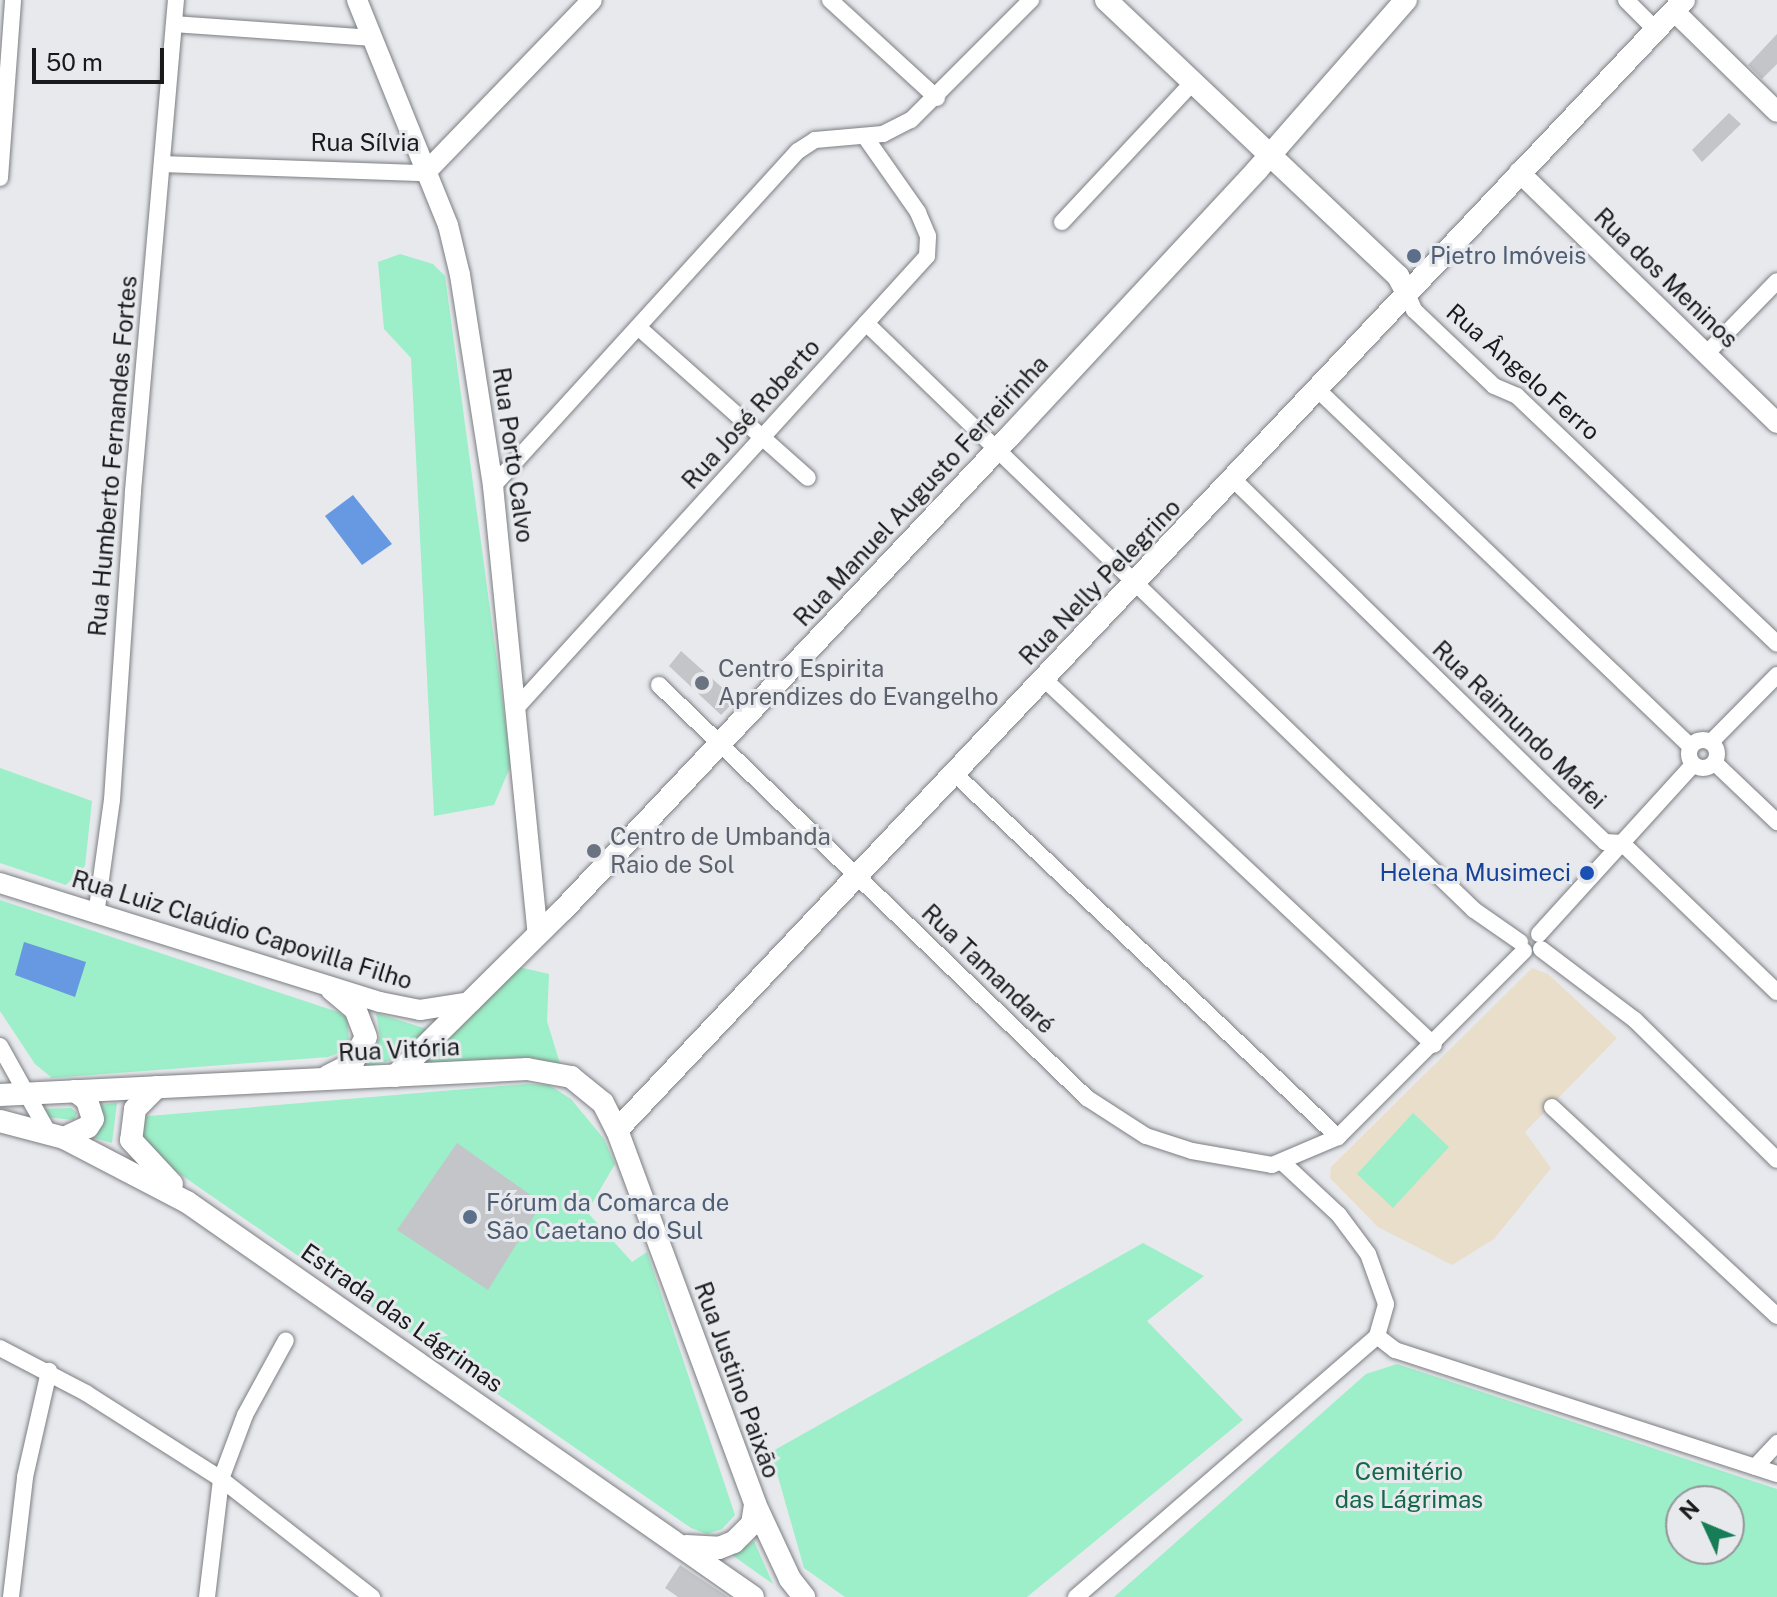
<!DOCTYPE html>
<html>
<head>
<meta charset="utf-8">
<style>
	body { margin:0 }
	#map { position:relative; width:1777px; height:1597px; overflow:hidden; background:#e7e9ed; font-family:"Public Sans",sans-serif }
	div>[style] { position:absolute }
	.education>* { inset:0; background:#e9dec9 }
	.green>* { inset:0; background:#9cefc8 }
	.water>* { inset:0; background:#6699e2 }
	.building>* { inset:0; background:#c3c5c8 }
	.roads { filter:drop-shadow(0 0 2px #7c7e81) drop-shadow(0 0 2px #7c7e81) }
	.minor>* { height:16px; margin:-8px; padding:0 8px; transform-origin:8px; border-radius:8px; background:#fff }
	.minor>.ring { margin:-8px; padding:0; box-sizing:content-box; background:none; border:16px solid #fff; border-radius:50% }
	.tertiary>* { height:20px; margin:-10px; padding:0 10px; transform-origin:10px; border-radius:10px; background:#fff }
	.secondary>* { height:22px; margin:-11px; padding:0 11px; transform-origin:11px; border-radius:11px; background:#fff }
	.dots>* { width:22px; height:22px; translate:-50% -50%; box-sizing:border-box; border:4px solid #e7e9ed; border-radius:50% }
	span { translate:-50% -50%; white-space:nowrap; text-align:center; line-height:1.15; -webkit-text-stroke:6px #e7e9ed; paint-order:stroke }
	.street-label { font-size:24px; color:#191a1b }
	.service-label { font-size:24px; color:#4e5e75 }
	.left { translate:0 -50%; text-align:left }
	.worship-label { font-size:24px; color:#5b616d }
	.transit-label { font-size:24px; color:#164399 }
	.right { translate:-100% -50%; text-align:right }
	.park-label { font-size:24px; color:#156749 }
	.north { position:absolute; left:1665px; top:1485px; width:80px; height:80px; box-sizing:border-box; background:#e7e9ed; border:2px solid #959699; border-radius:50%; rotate:314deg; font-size:22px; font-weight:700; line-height:32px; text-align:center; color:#191a1b }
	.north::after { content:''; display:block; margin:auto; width:28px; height:36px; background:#167d57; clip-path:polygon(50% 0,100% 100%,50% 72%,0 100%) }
	.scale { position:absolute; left:32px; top:48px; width:132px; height:36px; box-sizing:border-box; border:4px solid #191a1b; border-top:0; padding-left:10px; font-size:24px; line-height:28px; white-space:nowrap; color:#191a1b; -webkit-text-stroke:6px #e7e9ed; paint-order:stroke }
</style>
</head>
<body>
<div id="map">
	<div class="education">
		<i style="clip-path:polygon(1532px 968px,1548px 974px,1617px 1038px,1525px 1132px,1551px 1168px,1494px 1239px,1452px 1265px,1378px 1227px,1330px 1178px,1331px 1167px)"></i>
	</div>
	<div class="green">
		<i style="clip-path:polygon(400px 254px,433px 264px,445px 276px,511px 765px,494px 805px,434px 816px,411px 358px,384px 329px,378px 262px)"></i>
		<i style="clip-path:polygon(0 768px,92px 801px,85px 866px,66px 885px,0 863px)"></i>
		<i style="clip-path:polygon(0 900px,338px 1012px,347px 1018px,349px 1041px,341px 1052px,328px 1057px,52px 1078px,35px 1064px,0 1011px)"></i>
		<i style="clip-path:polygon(519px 967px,549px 974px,547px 1021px,561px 1067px,534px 1058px,507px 1058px,421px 1065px)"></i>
		<i style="clip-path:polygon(376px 1013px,427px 1029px,398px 1058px,367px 1067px,380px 1036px)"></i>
		<i style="clip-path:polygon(526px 1084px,549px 1085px,571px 1099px,604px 1139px,615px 1164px,587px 1212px,632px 1262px,647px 1252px,735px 1515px,722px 1529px,707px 1534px,691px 1528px,138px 1145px,137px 1117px)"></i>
		<i style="clip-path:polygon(117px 1103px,112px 1143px,94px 1138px,100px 1105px)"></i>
		<i style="clip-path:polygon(71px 1108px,77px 1113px,74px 1120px,45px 1117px,41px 1109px)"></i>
		<i style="clip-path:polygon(1413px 1113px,1449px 1147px,1393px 1208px,1357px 1174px)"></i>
		<i style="clip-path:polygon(1143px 1243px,1204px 1276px,1147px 1321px,1243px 1420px,1027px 1597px,845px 1597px,804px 1568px,771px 1452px)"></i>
		<i style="clip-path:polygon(evenodd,1397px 1364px,1777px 1489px,1777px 1597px,1114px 1597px,1366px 1374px,1397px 1364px,1681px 1501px,1729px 1501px,1729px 1549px,1681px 1549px,1681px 1501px)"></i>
		<i style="clip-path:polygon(754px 1541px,773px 1584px,732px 1555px)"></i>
	</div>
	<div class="water">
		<i style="clip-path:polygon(353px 495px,392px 544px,362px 565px,325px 516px)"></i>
		<i style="clip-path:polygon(24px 942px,86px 962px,75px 997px,15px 975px)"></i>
	</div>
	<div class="building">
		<i style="clip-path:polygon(1777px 34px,1777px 64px,1762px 79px,1748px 65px)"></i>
		<i style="clip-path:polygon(1729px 113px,1741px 124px,1702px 162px,1692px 150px)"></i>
		<i style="clip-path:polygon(681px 651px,736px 700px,721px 715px,669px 666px)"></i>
		<i style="clip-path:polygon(457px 1143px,542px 1203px,488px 1290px,397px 1230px)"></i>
		<i style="clip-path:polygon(680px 1565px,728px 1597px,678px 1597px,665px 1588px)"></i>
	</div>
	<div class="roads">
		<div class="minor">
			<i style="left:830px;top:0;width:145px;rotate:42.5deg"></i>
			<i style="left:1626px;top:0;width:41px;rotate:45deg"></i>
			<i style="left:174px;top:24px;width:199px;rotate:4deg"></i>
			<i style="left:162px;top:164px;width:263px;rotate:2deg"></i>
			<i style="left:0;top:178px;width:178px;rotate:-85.8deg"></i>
			<i style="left:1062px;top:222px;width:192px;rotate:-46.9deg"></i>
			<i style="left:1406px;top:291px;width:21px;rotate:67deg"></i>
			<i style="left:1414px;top:310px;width:110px;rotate:43.5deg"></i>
			<i style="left:1494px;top:386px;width:25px;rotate:23deg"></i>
			<i style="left:1517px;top:396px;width:359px;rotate:43.6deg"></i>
			<i style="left:866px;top:323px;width:845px;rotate:43.99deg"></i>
			<i style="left:1474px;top:910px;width:56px;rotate:34.8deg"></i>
			<i style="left:638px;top:327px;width:227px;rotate:41.6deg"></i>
			<i style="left:1707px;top:353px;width:100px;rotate:-45.8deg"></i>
			<i style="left:1317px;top:389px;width:516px;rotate:43.74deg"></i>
			<i style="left:1233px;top:479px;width:456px;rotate:44.4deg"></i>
			<i style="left:1559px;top:798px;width:64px;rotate:43.7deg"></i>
			<i style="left:1605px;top:842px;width:17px;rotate:3deg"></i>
			<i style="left:1622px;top:843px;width:215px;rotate:43.9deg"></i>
			<i style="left:493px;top:486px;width:453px;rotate:-47.7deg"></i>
			<i style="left:798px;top:151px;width:20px;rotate:-33deg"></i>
			<i style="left:815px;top:140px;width:68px;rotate:-5deg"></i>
			<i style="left:883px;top:134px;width:31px;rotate:-27deg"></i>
			<i style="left:911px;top:120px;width:170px;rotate:-45deg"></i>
			<i style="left:1043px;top:678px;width:536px;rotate:43.19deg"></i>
			<i style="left:659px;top:685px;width:595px;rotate:43.98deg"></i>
			<i style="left:1087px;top:1098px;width:70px;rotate:32.8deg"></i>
			<i style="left:1146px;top:1136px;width:48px;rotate:18.1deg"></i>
			<i style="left:1192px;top:1151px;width:81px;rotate:9.9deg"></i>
			<i style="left:1272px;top:1165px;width:72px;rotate:-23deg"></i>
			<i style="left:1338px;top:1137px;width:263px;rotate:-45deg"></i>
			<i style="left:518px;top:706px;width:608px;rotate:-47.73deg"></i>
			<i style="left:927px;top:256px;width:20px;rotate:-87deg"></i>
			<i style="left:928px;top:236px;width:26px;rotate:-113deg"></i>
			<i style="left:918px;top:212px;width:90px;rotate:-125.1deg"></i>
			<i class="ring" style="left:1689px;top:740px;width:12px;height:12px"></i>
			<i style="left:1711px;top:742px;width:94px;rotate:-45.4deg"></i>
			<i style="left:1715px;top:763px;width:86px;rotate:43.6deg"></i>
			<i style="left:954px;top:773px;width:529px;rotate:43.47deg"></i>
			<i style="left:96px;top:915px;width:116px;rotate:-82.1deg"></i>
			<i style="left:112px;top:800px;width:310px;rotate:-86.1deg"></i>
			<i style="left:133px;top:491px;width:493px;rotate:-85deg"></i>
			<i style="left:1539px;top:934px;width:229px;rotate:-47.7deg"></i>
			<i style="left:1541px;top:949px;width:118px;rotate:37.1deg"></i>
			<i style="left:1635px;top:1020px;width:199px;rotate:44.6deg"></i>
			<i style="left:0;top:1046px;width:98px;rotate:60.8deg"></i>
			<i style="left:1552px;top:1107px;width:307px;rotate:42.9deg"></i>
			<i style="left:1377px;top:1336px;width:23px;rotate:38deg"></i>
			<i style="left:1395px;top:1350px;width:402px;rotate:18deg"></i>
			<i style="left:0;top:1348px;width:97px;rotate:27.6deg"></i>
			<i style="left:86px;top:1393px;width:160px;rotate:32.5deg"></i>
			<i style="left:221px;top:1479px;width:192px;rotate:38deg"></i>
			<i style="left:1755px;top:1467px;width:33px;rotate:-47deg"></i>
			<i style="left:11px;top:1597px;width:121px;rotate:-83.3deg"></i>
			<i style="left:25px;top:1477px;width:109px;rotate:-77.2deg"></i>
			<i style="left:207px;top:1597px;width:119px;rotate:-83.2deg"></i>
			<i style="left:221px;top:1479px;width:68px;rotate:-69.4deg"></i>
			<i style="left:245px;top:1415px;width:85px;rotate:-61.3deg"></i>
			<i style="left:1076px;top:1597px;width:398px;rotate:-40.9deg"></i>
			<i style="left:1377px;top:1336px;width:33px;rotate:-74deg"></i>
			<i style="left:1386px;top:1304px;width:53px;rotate:-109.8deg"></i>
			<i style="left:1368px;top:1254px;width:49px;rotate:-126.6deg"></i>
			<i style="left:1339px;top:1215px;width:78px;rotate:-137.1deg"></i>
		</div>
		<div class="tertiary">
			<i style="left:357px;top:0;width:243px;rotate:68deg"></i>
			<i style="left:448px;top:225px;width:51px;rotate:76.5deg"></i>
			<i style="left:460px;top:275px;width:214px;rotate:81.1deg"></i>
			<i style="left:493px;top:486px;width:450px;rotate:84.3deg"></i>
			<i style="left:1674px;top:11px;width:144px;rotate:44.4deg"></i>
			<i style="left:1519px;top:172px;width:360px;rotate:44.2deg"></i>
			<i style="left:425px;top:173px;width:240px;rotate:-46deg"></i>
			<i style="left:0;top:883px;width:398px;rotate:17.4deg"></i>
			<i style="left:380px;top:1002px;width:41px;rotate:11.3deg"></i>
			<i style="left:420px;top:1010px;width:52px;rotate:-8.9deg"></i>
		</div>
		<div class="secondary">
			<i style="left:1106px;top:0;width:402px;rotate:43.4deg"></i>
			<i style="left:1398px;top:276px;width:17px;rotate:62deg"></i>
			<i style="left:328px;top:1076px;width:27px;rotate:-27deg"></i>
			<i style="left:352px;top:1064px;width:30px;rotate:-63deg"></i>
			<i style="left:366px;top:1037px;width:30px;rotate:-111deg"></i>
			<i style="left:355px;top:1009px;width:30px;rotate:-140deg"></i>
			<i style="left:395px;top:1076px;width:236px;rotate:-44.7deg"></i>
			<i style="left:563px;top:910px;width:652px;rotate:-46.68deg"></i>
			<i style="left:1010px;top:436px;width:363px;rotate:-47.1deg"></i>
			<i style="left:1257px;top:170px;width:226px;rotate:-48.8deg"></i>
			<i style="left:157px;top:1087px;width:31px;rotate:135deg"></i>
			<i style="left:135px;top:1109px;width:31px;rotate:97deg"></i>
			<i style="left:131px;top:1140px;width:60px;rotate:47deg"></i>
			<i style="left:0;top:1095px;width:528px;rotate:-2.82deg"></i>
			<i style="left:527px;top:1069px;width:45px;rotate:10.3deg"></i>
			<i style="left:571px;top:1077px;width:41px;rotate:39.1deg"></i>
			<i style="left:603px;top:1103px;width:30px;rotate:63deg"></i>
			<i style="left:617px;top:1130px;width:399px;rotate:69.7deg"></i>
			<i style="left:755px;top:1504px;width:83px;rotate:65deg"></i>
			<i style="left:790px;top:1579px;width:23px;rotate:52deg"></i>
			<i style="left:0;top:1121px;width:66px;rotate:14.9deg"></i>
			<i style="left:64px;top:1138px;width:139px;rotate:27.5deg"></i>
			<i style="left:187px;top:1202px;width:690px;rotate:34.91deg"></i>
			<i style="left:617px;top:1130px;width:1554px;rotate:-46.64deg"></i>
			<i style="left:64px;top:1138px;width:26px;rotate:-25deg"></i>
			<i style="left:88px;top:1127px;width:9px;rotate:-58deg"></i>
			<i style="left:93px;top:1119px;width:20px;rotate:-108deg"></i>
			<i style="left:87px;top:1100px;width:15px;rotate:-143deg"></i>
			<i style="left:686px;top:1546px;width:33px;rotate:3deg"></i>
			<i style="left:719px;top:1548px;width:16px;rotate:-22deg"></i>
			<i style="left:734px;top:1542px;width:25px;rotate:-45deg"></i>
			<i style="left:752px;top:1524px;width:20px;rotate:-81deg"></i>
		</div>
	</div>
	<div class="dots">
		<i style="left:1414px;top:256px;background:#5c6f8a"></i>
		<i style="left:702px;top:683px;background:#6b7280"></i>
		<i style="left:594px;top:851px;background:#6b7280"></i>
		<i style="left:1587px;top:873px;background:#1a4fb4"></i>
		<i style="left:470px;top:1217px;background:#5c6f8a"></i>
	</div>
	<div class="street-label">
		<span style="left:365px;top:143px">Rua Sílvia</span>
		<span style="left:1666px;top:278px;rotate:44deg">Rua dos Meninos</span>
		<span style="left:1523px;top:372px;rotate:41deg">Rua Ângelo Ferro</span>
		<span style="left:751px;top:414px;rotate:-48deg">Rua José Roberto</span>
		<span style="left:513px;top:455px;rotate:82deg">Rua Porto Calvo</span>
		<span style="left:113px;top:456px;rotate:-85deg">Rua Humberto Fernandes Fortes</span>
		<span style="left:921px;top:491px;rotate:-47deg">Rua Manuel Augusto Ferreirinha</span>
		<span style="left:1100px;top:582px;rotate:-46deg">Rua Nelly Pelegrino</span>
		<span style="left:1519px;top:725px;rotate:44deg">Rua Raimundo Mafei</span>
		<span style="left:242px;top:930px;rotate:17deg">Rua Luiz Claúdio Capovilla Filho</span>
		<span style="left:988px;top:969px;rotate:44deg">Rua Tamandaré</span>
		<span style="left:399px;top:1050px;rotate:-3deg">Rua Vitória</span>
		<span style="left:402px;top:1318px;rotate:35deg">Estrada das Lágrimas</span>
		<span style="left:737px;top:1380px;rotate:70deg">Rua Justino Paixão</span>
	</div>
	<div class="service-label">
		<span class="left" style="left:1430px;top:256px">Pietro Imóveis</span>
		<span class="left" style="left:486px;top:1217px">Fórum da Comarca de<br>São Caetano do Sul</span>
	</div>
	<div class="worship-label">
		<span class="left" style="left:718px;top:683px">Centro Espirita<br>Aprendizes do Evangelho</span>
		<span class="left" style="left:610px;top:851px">Centro de Umbanda<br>Raio de Sol</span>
	</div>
	<div class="transit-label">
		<span class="right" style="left:1571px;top:873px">Helena Musimeci</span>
	</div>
	<div class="park-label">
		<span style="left:1409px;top:1486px">Cemitério<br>das Lágrimas</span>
	</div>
	<div class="north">N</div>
	<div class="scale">50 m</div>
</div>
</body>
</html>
